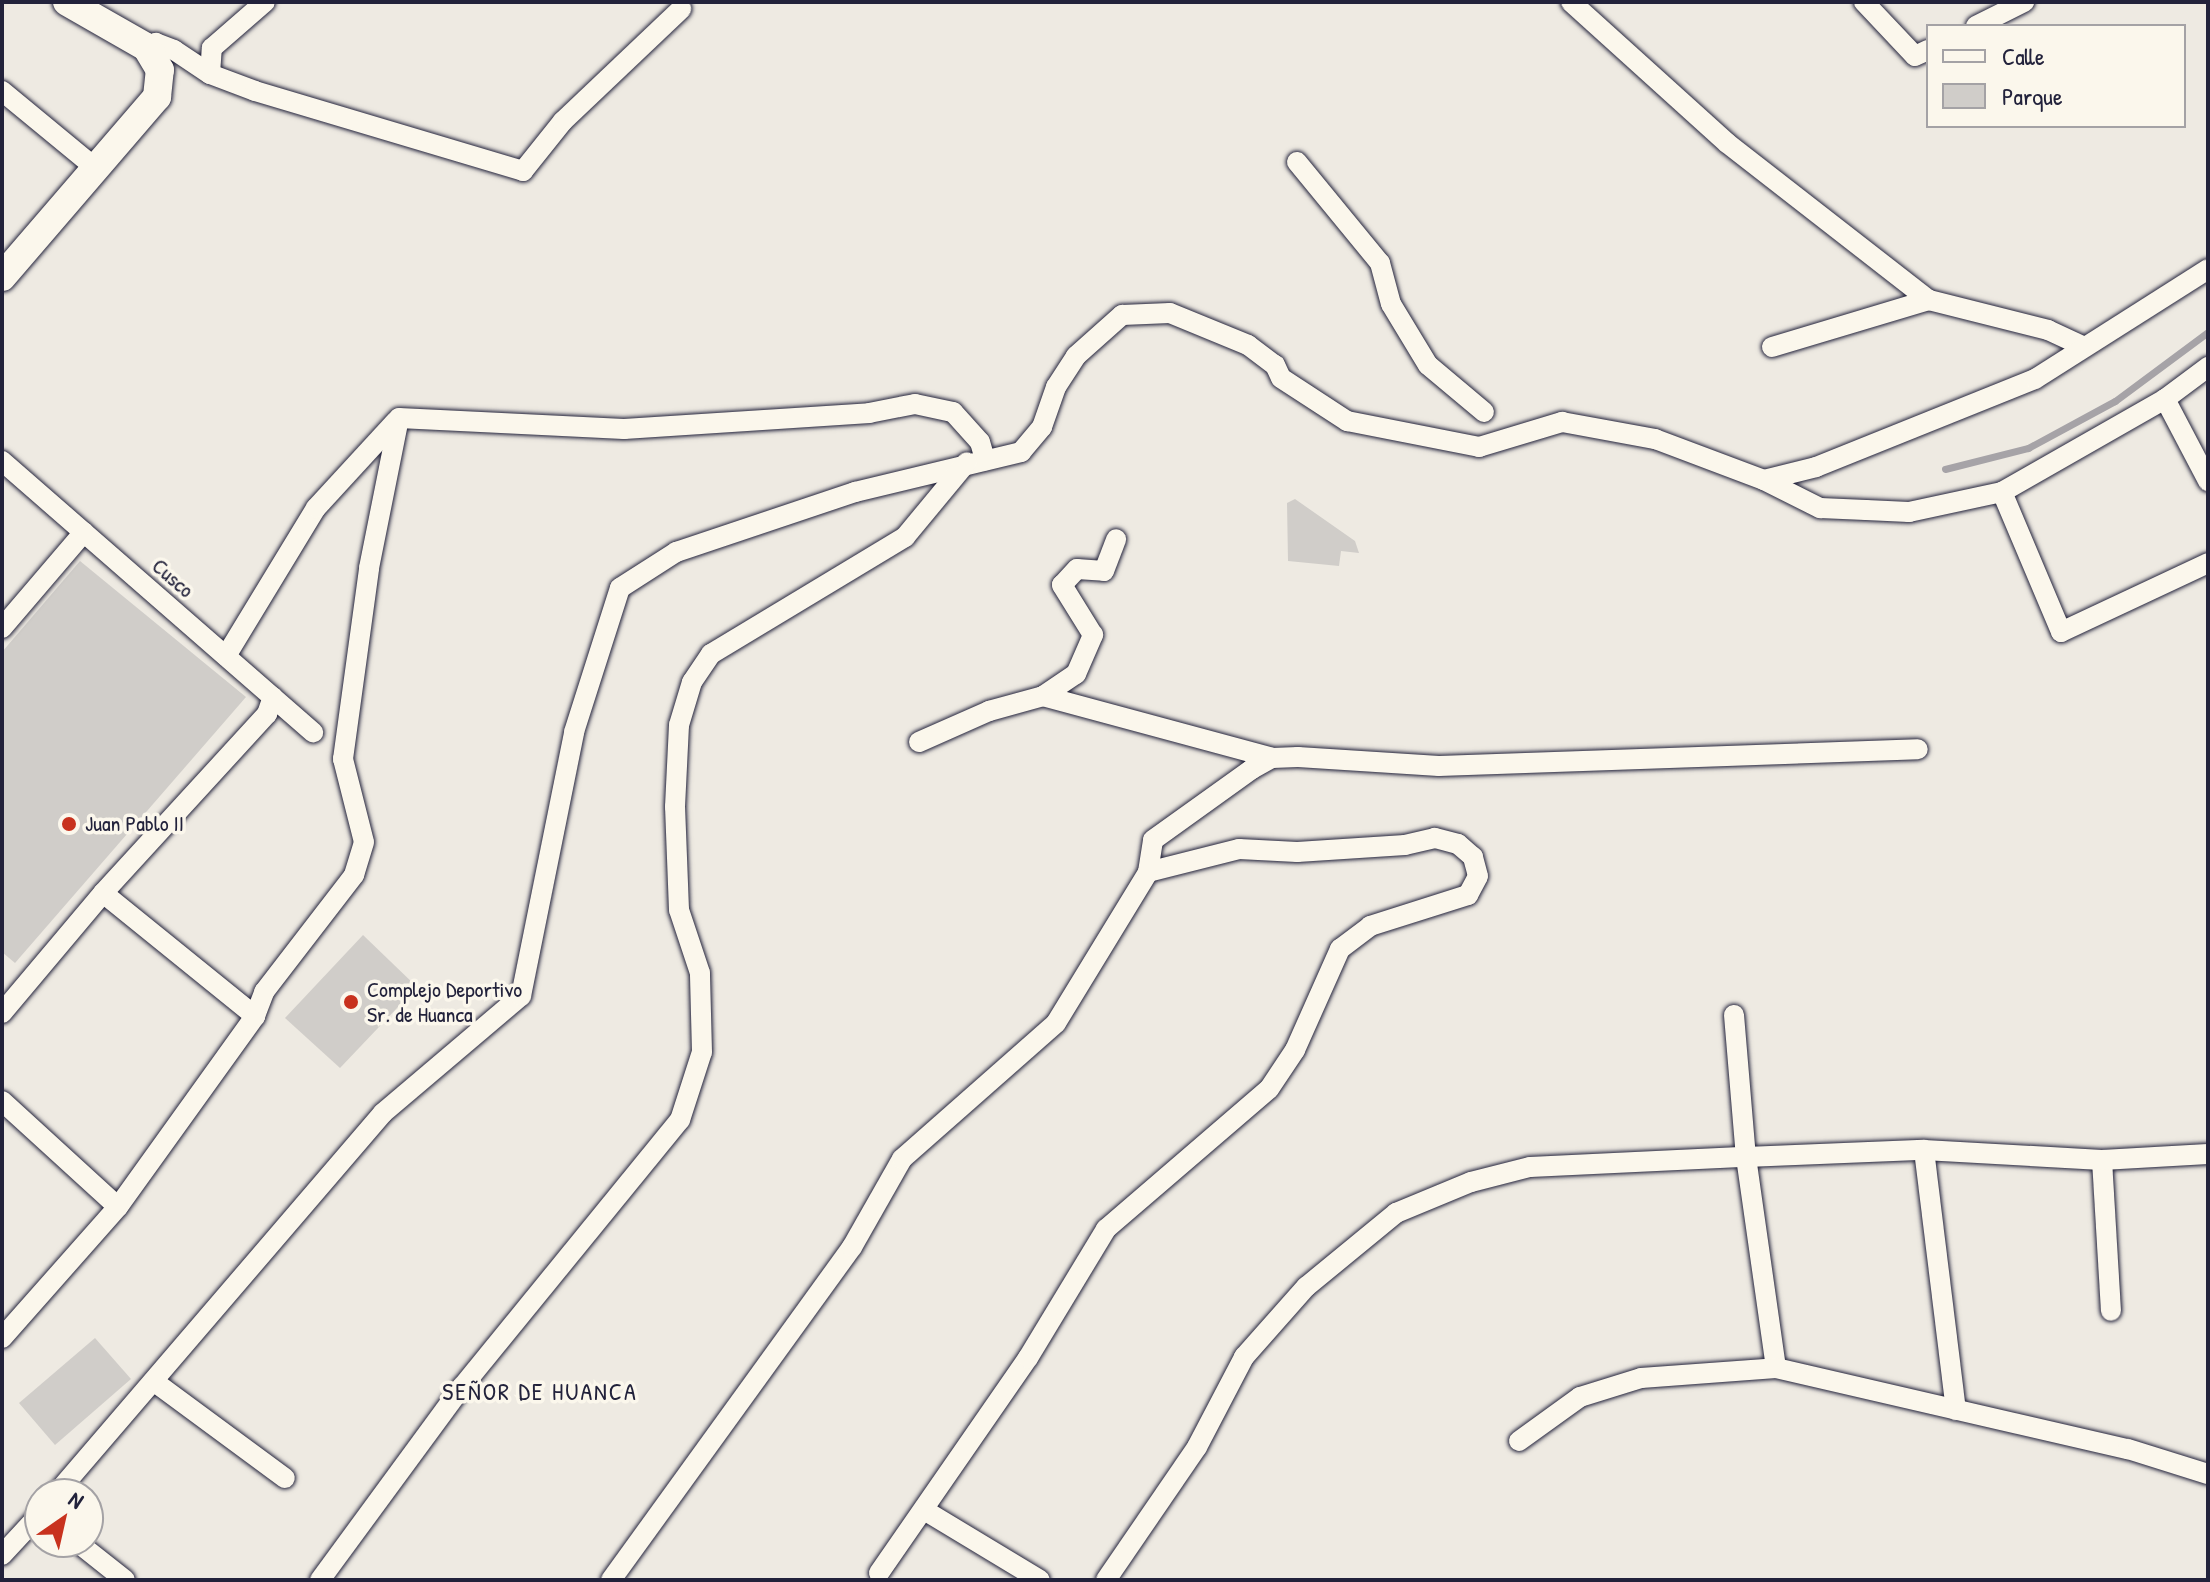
<!DOCTYPE html>
<html>
<head>
<meta charset="utf-8">
<style>
	body { margin:0 }
	#map { position:relative; width:2210px; height:1582px; overflow:hidden; background:#eeeae2; font-family:"Patrick Hand",sans-serif }
	div>[style] { position:absolute }
	.green>* { inset:0; background:#d0cdc9 }
	.stream>* { height:7px; margin:-3.5px; padding:0 3.5px; transform-origin:3.5px; border-radius:3.5px; background:#a6a3a7 }
	.roads { filter:drop-shadow(0 0 2px #22223b) drop-shadow(0 0 2px #22223b) }
	.street>* { height:20px; margin:-10px; padding:0 10px; transform-origin:10px; border-radius:10px; background:#fbf7ec }
	.secondary>* { height:28px; margin:-14px; padding:0 14px; transform-origin:14px; border-radius:14px; background:#fbf7ec }
	.dots>* { width:22px; height:22px; translate:-50% -50%; box-sizing:border-box; border:4px solid #fbf7ec; border-radius:50% }
	span { translate:-50% -50%; white-space:nowrap; text-align:center; line-height:1.15; -webkit-text-stroke:7px #fbf7ec; paint-order:stroke }
	.street-label { font-size:22px; color:#22223b }
	.poi-label { font-size:22px; color:#22223b }
	.left { translate:0 -50%; text-align:left }
	.neighbourhood-label { font-size:24px; color:#22223b; letter-spacing:2px }
	.frame { position:absolute; inset:0; border:4px solid #22223b; pointer-events:none }
	.legend { position:absolute; left:1926px; top:24px; width:260px; height:104px; box-sizing:border-box; background:#fbf7ec; border:2px solid #a4a2a5; margin:0; padding:10px 14px; list-style:none; font-size:24px; color:#22223b }
	.legend li { display:flex; align-items:center; gap:16px; height:40px }
	.legend b { width:40px; border:2px solid #a4a2a5 }
	.north { position:absolute; left:24px; top:1478px; width:80px; height:80px; box-sizing:border-box; background:#fbf7ec; border:2px solid #a4a2a5; border-radius:50%; rotate:34deg; font-size:22px; font-weight:700; line-height:32px; text-align:center; color:#22223b }
	.north::after { content:''; display:block; margin:auto; width:28px; height:36px; background:#c8321e; clip-path:polygon(50% 0,100% 100%,50% 72%,0 100%) }
</style>
</head>
<body>
<div id="map">
	<div class="green">
		<i style="clip-path:polygon(1295px 499px,1355px 541px,1359px 553px,1341px 551px,1339px 566px,1288px 561px,1287px 503px)"></i>
		<i style="clip-path:polygon(80px 561px,246px 697px,15px 963px,2px 952px,2px 652px)"></i>
		<i style="clip-path:polygon(363px 935px,417px 987px,340px 1068px,285px 1018px)"></i>
		<i style="clip-path:polygon(95px 1338px,131px 1379px,55px 1445px,19px 1403px)"></i>
	</div>
	<div class="stream">
		<i style="left:1945px;top:469px;width:86px;rotate:-14.2deg"></i>
		<i style="left:2028px;top:448px;width:99px;rotate:-28.4deg"></i>
		<i style="left:2115px;top:401px;width:116px;rotate:-36.6deg"></i>
	</div>
	<div class="roads">
		<div class="street">
			<i style="left:1571px;top:2px;width:210px;rotate:42.1deg"></i>
			<i style="left:1727px;top:143px;width:256px;rotate:37.9deg"></i>
			<i style="left:1929px;top:300px;width:123px;rotate:14.1deg"></i>
			<i style="left:2048px;top:330px;width:38px;rotate:25deg"></i>
			<i style="left:1864px;top:2px;width:74px;rotate:46.6deg"></i>
			<i style="left:1915px;top:56px;width:14px;rotate:-25deg"></i>
			<i style="left:1976px;top:26px;width:54px;rotate:-26.6deg"></i>
			<i style="left:146px;top:47px;width:11px;rotate:-22deg"></i>
			<i style="left:156px;top:43px;width:19px;rotate:21deg"></i>
			<i style="left:174px;top:50px;width:43px;rotate:33.7deg"></i>
			<i style="left:210px;top:74px;width:48px;rotate:20.7deg"></i>
			<i style="left:255px;top:91px;width:280px;rotate:16.6deg"></i>
			<i style="left:523px;top:171px;width:64px;rotate:-51.3deg"></i>
			<i style="left:563px;top:121px;width:163px;rotate:-43.5deg"></i>
			<i style="left:210px;top:74px;width:26px;rotate:-86deg"></i>
			<i style="left:212px;top:48px;width:70px;rotate:-41deg"></i>
			<i style="left:2px;top:91px;width:124px;rotate:39.5deg"></i>
			<i style="left:1297px;top:162px;width:131px;rotate:50.6deg"></i>
			<i style="left:1380px;top:263px;width:42px;rotate:75deg"></i>
			<i style="left:1391px;top:304px;width:71px;rotate:58.8deg"></i>
			<i style="left:1428px;top:365px;width:73px;rotate:40deg"></i>
			<i style="left:1772px;top:347px;width:164px;rotate:-16.7deg"></i>
			<i style="left:2165px;top:399px;width:93px;rotate:62.3deg"></i>
			<i style="left:399px;top:418px;width:225px;rotate:2.8deg"></i>
			<i style="left:624px;top:429px;width:246px;rotate:-3.7deg"></i>
			<i style="left:869px;top:413px;width:47px;rotate:-11.1deg"></i>
			<i style="left:915px;top:404px;width:39px;rotate:12deg"></i>
			<i style="left:953px;top:412px;width:40px;rotate:48deg"></i>
			<i style="left:980px;top:442px;width:19px;rotate:74deg"></i>
			<i style="left:2px;top:461px;width:413px;rotate:41.1deg"></i>
			<i style="left:1764px;top:480px;width:63px;rotate:26.6deg"></i>
			<i style="left:1820px;top:508px;width:46px;rotate:2.5deg"></i>
			<i style="left:1866px;top:510px;width:43px;rotate:2.7deg"></i>
			<i style="left:1909px;top:512px;width:95px;rotate:-12.1deg"></i>
			<i style="left:2002px;top:492px;width:188px;rotate:-29.7deg"></i>
			<i style="left:2165px;top:399px;width:54px;rotate:-36.7deg"></i>
			<i style="left:2002px;top:492px;width:152px;rotate:67.1deg"></i>
			<i style="left:2061px;top:632px;width:162px;rotate:-25.1deg"></i>
			<i style="left:2px;top:628px;width:126px;rotate:-49.5deg"></i>
			<i style="left:226px;top:656px;width:173px;rotate:-58.7deg"></i>
			<i style="left:316px;top:508px;width:118px;rotate:-47.4deg"></i>
			<i style="left:1043px;top:696px;width:237px;rotate:15.1deg"></i>
			<i style="left:919px;top:742px;width:77px;rotate:-23.9deg"></i>
			<i style="left:989px;top:711px;width:56px;rotate:-15.5deg"></i>
			<i style="left:1043px;top:696px;width:40px;rotate:-34deg"></i>
			<i style="left:1076px;top:674px;width:43px;rotate:-66.4deg"></i>
			<i style="left:1093px;top:635px;width:59px;rotate:-121.8deg"></i>
			<i style="left:1062px;top:585px;width:22px;rotate:-47deg"></i>
			<i style="left:1077px;top:569px;width:27px;rotate:4deg"></i>
			<i style="left:1104px;top:571px;width:34px;rotate:-69deg"></i>
			<i style="left:103px;top:893px;width:196px;rotate:39deg"></i>
			<i style="left:2px;top:1013px;width:157px;rotate:-49.9deg"></i>
			<i style="left:103px;top:893px;width:243px;rotate:-47.5deg"></i>
			<i style="left:267px;top:714px;width:18px;rotate:-71deg"></i>
			<i style="left:1734px;top:1015px;width:143px;rotate:85.2deg"></i>
			<i style="left:1746px;top:1157px;width:213px;rotate:81.9deg"></i>
			<i style="left:2px;top:1101px;width:157px;rotate:42.4deg"></i>
			<i style="left:1924px;top:1150px;width:262px;rotate:83deg"></i>
			<i style="left:2102px;top:1160px;width:151px;rotate:86.6deg"></i>
			<i style="left:2px;top:1338px;width:175px;rotate:-48.5deg"></i>
			<i style="left:118px;top:1207px;width:235px;rotate:-54.3deg"></i>
			<i style="left:255px;top:1016px;width:26px;rotate:-69deg"></i>
			<i style="left:264px;top:992px;width:148px;rotate:-52.4deg"></i>
			<i style="left:354px;top:875px;width:34px;rotate:-73deg"></i>
			<i style="left:364px;top:842px;width:86px;rotate:-104.2deg"></i>
			<i style="left:343px;top:759px;width:193px;rotate:-82.2deg"></i>
			<i style="left:369px;top:568px;width:153px;rotate:-78.7deg"></i>
			<i style="left:156px;top:1383px;width:160px;rotate:36.4deg"></i>
			<i style="left:1519px;top:1441px;width:75px;rotate:-35.8deg"></i>
			<i style="left:1580px;top:1397px;width:64px;rotate:-17.3deg"></i>
			<i style="left:1641px;top:1378px;width:135px;rotate:-4.2deg"></i>
			<i style="left:1776px;top:1368px;width:361px;rotate:13deg"></i>
			<i style="left:2128px;top:1449px;width:84px;rotate:17.4deg"></i>
			<i style="left:56px;top:1494px;width:502px;rotate:-49.36deg"></i>
			<i style="left:383px;top:1113px;width:181px;rotate:-40.3deg"></i>
			<i style="left:521px;top:996px;width:269px;rotate:-78.6deg"></i>
			<i style="left:574px;top:732px;width:151px;rotate:-72.3deg"></i>
			<i style="left:620px;top:588px;width:67px;rotate:-32.7deg"></i>
			<i style="left:676px;top:552px;width:189px;rotate:-18.5deg"></i>
			<i style="left:855px;top:492px;width:171px;rotate:-13.5deg"></i>
			<i style="left:1021px;top:452px;width:33px;rotate:-50deg"></i>
			<i style="left:1042px;top:427px;width:42px;rotate:-70.7deg"></i>
			<i style="left:1056px;top:387px;width:37px;rotate:-57deg"></i>
			<i style="left:1076px;top:356px;width:62px;rotate:-41.7deg"></i>
			<i style="left:1122px;top:315px;width:48px;rotate:-2.4deg"></i>
			<i style="left:1170px;top:313px;width:84px;rotate:22.3deg"></i>
			<i style="left:1248px;top:345px;width:34px;rotate:37deg"></i>
			<i style="left:1275px;top:365px;width:14px;rotate:65deg"></i>
			<i style="left:1281px;top:378px;width:79px;rotate:33.1deg"></i>
			<i style="left:1347px;top:421px;width:135px;rotate:11.1deg"></i>
			<i style="left:1479px;top:447px;width:87px;rotate:-16.8deg"></i>
			<i style="left:1562px;top:422px;width:95px;rotate:10.4deg"></i>
			<i style="left:1655px;top:439px;width:116px;rotate:20.6deg"></i>
			<i style="left:1764px;top:480px;width:54px;rotate:-14deg"></i>
			<i style="left:1816px;top:467px;width:236px;rotate:-21.9deg"></i>
			<i style="left:2035px;top:379px;width:205px;rotate:-32.4deg"></i>
			<i style="left:924px;top:1510px;width:135px;rotate:31.1deg"></i>
			<i style="left:77px;top:1542px;width:61px;rotate:38.4deg"></i>
			<i style="left:2px;top:1555px;width:56px;rotate:-47.2deg"></i>
			<i style="left:879px;top:1573px;width:262px;rotate:-55.3deg"></i>
			<i style="left:1028px;top:1358px;width:151px;rotate:-58.8deg"></i>
			<i style="left:1106px;top:1229px;width:215px;rotate:-40.7deg"></i>
			<i style="left:1269px;top:1089px;width:47px;rotate:-56.3deg"></i>
			<i style="left:1295px;top:1050px;width:111px;rotate:-66deg"></i>
			<i style="left:1340px;top:949px;width:38px;rotate:-37deg"></i>
			<i style="left:1370px;top:926px;width:103px;rotate:-17.6deg"></i>
			<i style="left:1468px;top:895px;width:21px;rotate:-62deg"></i>
			<i style="left:1478px;top:876px;width:20px;rotate:-105deg"></i>
			<i style="left:1473px;top:857px;width:20px;rotate:-139deg"></i>
			<i style="left:1458px;top:844px;width:24px;rotate:-165deg"></i>
			<i style="left:1435px;top:838px;width:31px;rotate:167deg"></i>
			<i style="left:1405px;top:845px;width:108px;rotate:176.3deg"></i>
			<i style="left:1297px;top:852px;width:58px;rotate:-177deg"></i>
			<i style="left:1239px;top:849px;width:94px;rotate:165.8deg"></i>
			<i style="left:320px;top:1580px;width:240px;rotate:-53.7deg"></i>
			<i style="left:462px;top:1387px;width:345px;rotate:-50.8deg"></i>
			<i style="left:680px;top:1120px;width:71px;rotate:-72.1deg"></i>
			<i style="left:702px;top:1052px;width:79px;rotate:-91.5deg"></i>
			<i style="left:700px;top:973px;width:66px;rotate:-108.4deg"></i>
			<i style="left:679px;top:910px;width:103px;rotate:-92.2deg"></i>
			<i style="left:675px;top:807px;width:82px;rotate:-87.2deg"></i>
			<i style="left:679px;top:725px;width:45px;rotate:-73.2deg"></i>
			<i style="left:692px;top:682px;width:34px;rotate:-56deg"></i>
			<i style="left:711px;top:654px;width:227px;rotate:-31.1deg"></i>
			<i style="left:905px;top:537px;width:97px;rotate:-50.4deg"></i>
			<i style="left:611px;top:1580px;width:411px;rotate:-54.1deg"></i>
			<i style="left:852px;top:1247px;width:101px;rotate:-60.4deg"></i>
			<i style="left:902px;top:1159px;width:205px;rotate:-41.4deg"></i>
			<i style="left:1056px;top:1023px;width:177px;rotate:-58.6deg"></i>
			<i style="left:1148px;top:872px;width:32px;rotate:-81deg"></i>
			<i style="left:1153px;top:840px;width:122px;rotate:-35.6deg"></i>
			<i style="left:1252px;top:769px;width:23px;rotate:-29deg"></i>
			<i style="left:1272px;top:758px;width:26px;rotate:-2deg"></i>
			<i style="left:1298px;top:757px;width:141px;rotate:3.7deg"></i>
			<i style="left:1439px;top:766px;width:479px;rotate:-2deg"></i>
			<i style="left:1106px;top:1580px;width:161px;rotate:-55.6deg"></i>
			<i style="left:1197px;top:1447px;width:102px;rotate:-62.4deg"></i>
			<i style="left:1244px;top:1357px;width:94px;rotate:-48.5deg"></i>
			<i style="left:1306px;top:1287px;width:117px;rotate:-39.4deg"></i>
			<i style="left:1396px;top:1213px;width:81px;rotate:-22.5deg"></i>
			<i style="left:1471px;top:1182px;width:61px;rotate:-14.3deg"></i>
			<i style="left:1530px;top:1167px;width:216px;rotate:-2.7deg"></i>
			<i style="left:1746px;top:1157px;width:178px;rotate:-2.3deg"></i>
			<i style="left:1924px;top:1150px;width:178px;rotate:3.2deg"></i>
			<i style="left:2102px;top:1160px;width:106px;rotate:-3.2deg"></i>
		</div>
		<div class="secondary">
			<i style="left:2px;top:277px;width:238px;rotate:-49.3deg"></i>
			<i style="left:157px;top:97px;width:27px;rotate:-84deg"></i>
			<i style="left:160px;top:70px;width:27px;rotate:-121deg"></i>
			<i style="left:146px;top:47px;width:91px;rotate:-150.3deg"></i>
		</div>
	</div>
	<div class="dots">
		<i style="left:69px;top:824px;background:#c8321e"></i>
		<i style="left:351px;top:1002px;background:#c8321e"></i>
	</div>
	<div class="street-label">
		<span style="left:173px;top:578px;rotate:41deg">Cusco</span>
	</div>
	<div class="poi-label">
		<span class="left" style="left:85px;top:824px">Juan Pablo II</span>
		<span class="left" style="left:367px;top:1002px">Complejo Deportivo<br>Sr. de Huanca</span>
	</div>
	<div class="neighbourhood-label">
		<span style="left:540px;top:1392px">SEÑOR DE HUANCA</span>
	</div>
	<div class="frame"></div>
	<ul class="legend">
	<li><b style="height:10px;background:#fbf7ec"></b>Calle</li>
	<li><b style="height:22px;background:#d0cdc9"></b>Parque</li>
	</ul>
	<div class="north">N</div>
</div>
</body>
</html>
